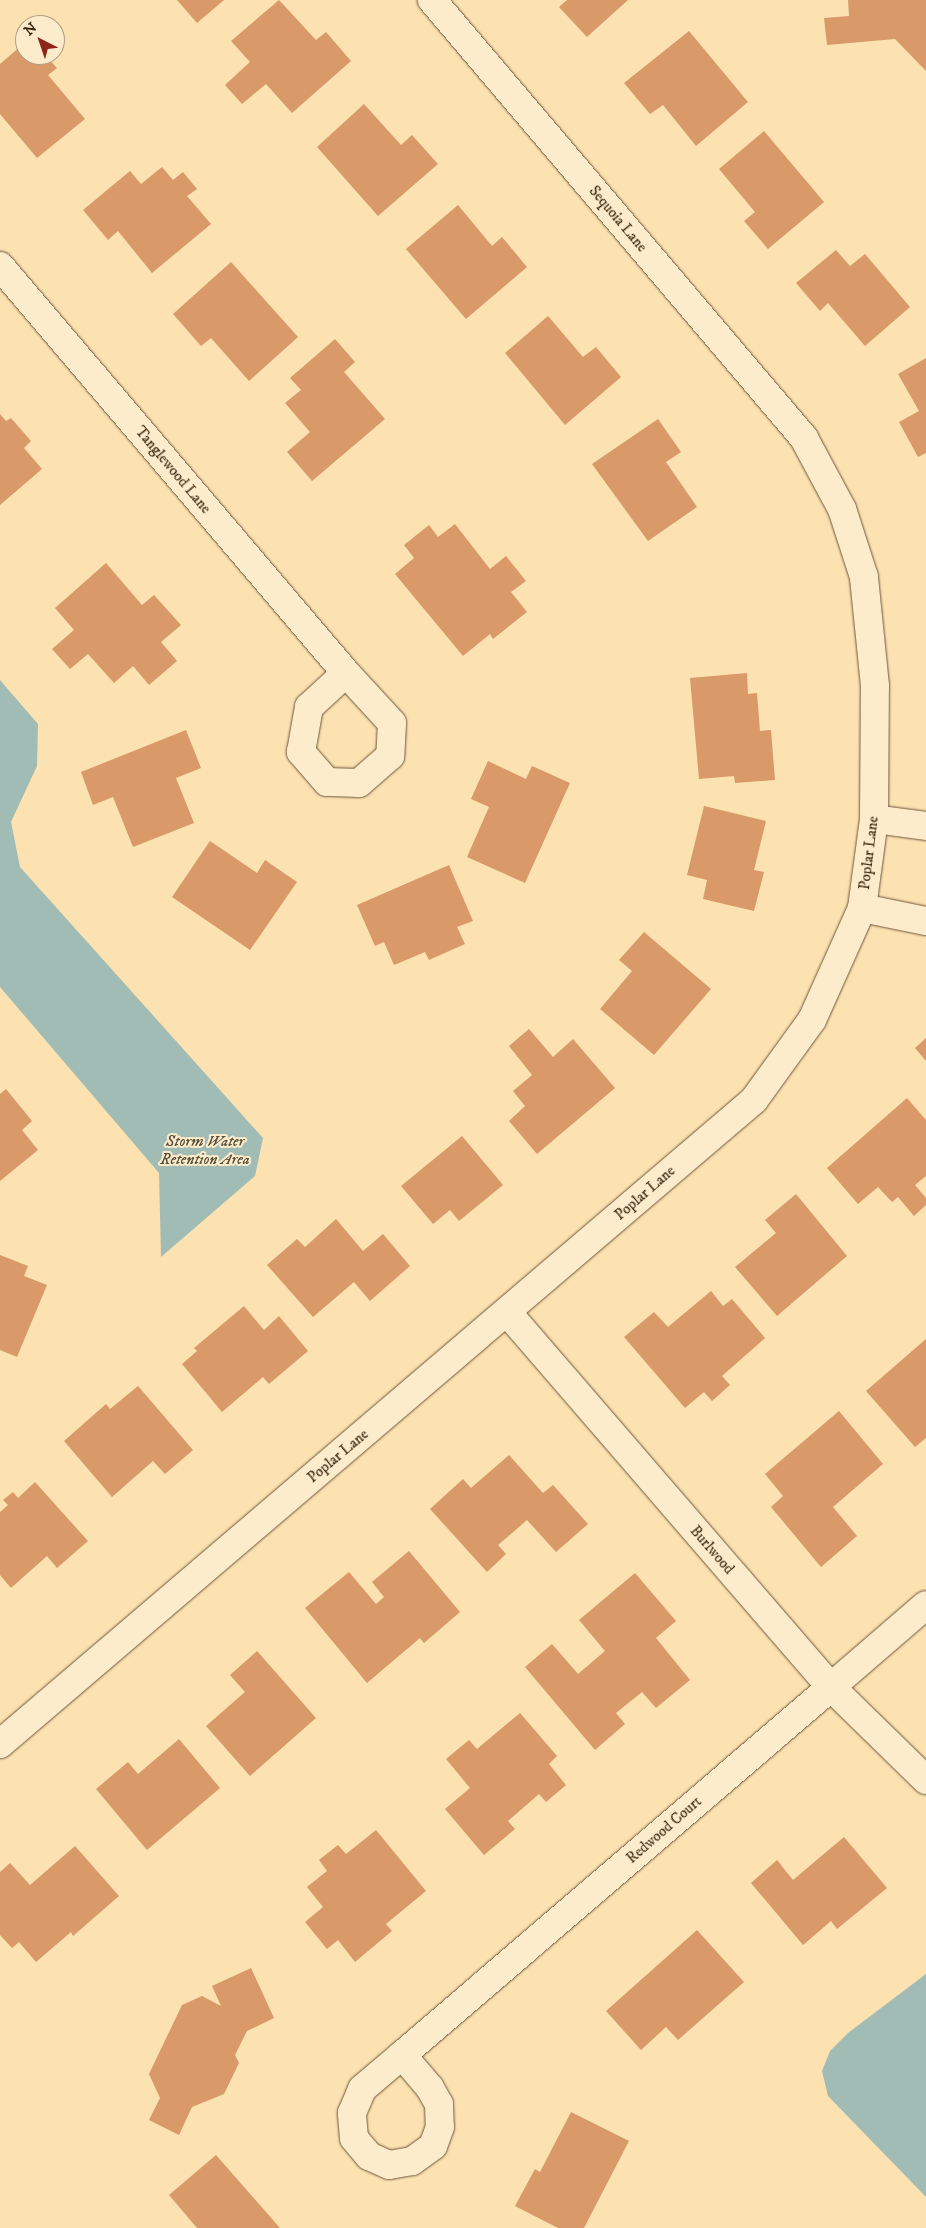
<!DOCTYPE html>
<html>
<head>
<meta charset="utf-8">
<style>
	body { margin:0 }
	#map { position:relative; width:926px; height:2228px; overflow:hidden; background:#fce1b1; font-family:"IM FELL DW Pica",serif }
	div>[style] { position:absolute }
	.water>* { inset:0; background:#a1bcb4 }
	.building>* { inset:0; background:#d99969 }
	.roads { filter:drop-shadow(0 0 1px #6d573a) drop-shadow(0 0 1px #6d573a) }
	.minor>* { height:28px; margin:-14px; padding:0 14px; transform-origin:14px; border-radius:14px; background:#fdeccc }
	span { translate:-50% -50%; white-space:nowrap; text-align:center; line-height:1.15; -webkit-text-stroke:4px #fdeccc; paint-order:stroke }
	.street-label { font-size:15px; color:#3d2912 }
	.water-label { font-size:16px; color:#564e3a; font-style:italic }
	.north { position:absolute; left:15px; top:15px; width:50px; height:50px; box-sizing:border-box; background:#fdeccc; border:1px solid #b09e82; border-radius:50%; rotate:319deg; font-size:14px; font-weight:700; line-height:20px; text-align:center; color:#3d2912 }
	.north::after { content:''; display:block; margin:auto; width:18px; height:22px; background:#8f2418; clip-path:polygon(50% 0,100% 100%,50% 72%,0 100%) }
</style>
</head>
<body>
<div id="map">
	<div class="water">
		<i style="clip-path:polygon(0 680px,38px 724px,37px 766px,11px 822px,20px 867px,263px 1138px,255px 1176px,161px 1257px,159px 1173px,0 987px)"></i>
		<i style="clip-path:polygon(926px 1974px,926px 2197px,828px 2096px,822px 2071px,830px 2051px,848px 2033px)"></i>
	</div>
	<div class="building">
		<i style="clip-path:polygon(177px 0,224px 0,197px 23px)"></i>
		<i style="clip-path:polygon(279px 0,316px 40px,326px 32px,351px 61px,292px 113px,266px 84px,242px 104px,225px 85px,250px 62px,231px 41px)"></i>
		<i style="clip-path:polygon(567px 0,628px 0,587px 37px,559px 7px)"></i>
		<i style="clip-path:polygon(848px 0,926px 0,926px 71px,895px 39px,827px 45px,824px 18px,849px 16px)"></i>
		<i style="clip-path:polygon(689px 31px,748px 102px,696px 146px,663px 105px,650px 114px,624px 83px)"></i>
		<i style="clip-path:polygon(22px 45px,25px 55px,33px 59px,45px 55px,57px 68px,48px 75px,85px 119px,37px 158px,0 114px,0 64px)"></i>
		<i style="clip-path:polygon(364px 104px,401px 145px,412px 135px,438px 164px,378px 216px,317px 147px)"></i>
		<i style="clip-path:polygon(764px 131px,824px 202px,768px 249px,744px 221px,755px 212px,719px 169px)"></i>
		<i style="clip-path:polygon(162px 167px,173px 180px,183px 172px,197px 189px,187px 196px,211px 224px,152px 273px,118px 231px,108px 240px,83px 210px,130px 171px,141px 184px)"></i>
		<i style="clip-path:polygon(458px 205px,492px 246px,502px 237px,527px 267px,466px 319px,406px 249px)"></i>
		<i style="clip-path:polygon(836px 250px,850px 266px,865px 254px,910px 307px,865px 346px,828px 303px,820px 311px,796px 283px)"></i>
		<i style="clip-path:polygon(231px 262px,298px 337px,249px 381px,211px 338px,201px 346px,173px 314px)"></i>
		<i style="clip-path:polygon(548px 316px,583px 357px,596px 347px,621px 377px,565px 425px,505px 353px)"></i>
		<i style="clip-path:polygon(335px 339px,355px 362px,344px 372px,385px 419px,312px 481px,287px 452px,310px 432px,285px 403px,301px 390px,290px 378px)"></i>
		<i style="clip-path:polygon(926px 358px,926px 453px,918px 457px,899px 422px,919px 411px,898px 374px)"></i>
		<i style="clip-path:polygon(0 414px,6px 421px,11px 418px,31px 441px,24px 448px,42px 469px,0 505px)"></i>
		<i style="clip-path:polygon(658px 419px,681px 452px,666px 462px,697px 507px,648px 541px,592px 464px)"></i>
		<i style="clip-path:polygon(455px 524px,490px 569px,506px 556px,526px 581px,511px 592px,527px 612px,493px 639px,490px 634px,463px 656px,395px 574px,414px 558px,404px 545px,429px 525px,438px 537px)"></i>
		<i style="clip-path:polygon(106px 563px,142px 605px,154px 595px,181px 625px,161px 642px,177px 661px,149px 685px,133px 666px,114px 683px,88px 654px,70px 669px,52px 649px,74px 630px,55px 608px)"></i>
		<i style="clip-path:polygon(747px 673px,748px 694px,757px 693px,760px 731px,771px 730px,775px 780px,735px 783px,734px 776px,699px 779px,690px 678px)"></i>
		<i style="clip-path:polygon(186px 730px,201px 768px,176px 778px,194px 823px,133px 847px,113px 797px,93px 805px,81px 772px)"></i>
		<i style="clip-path:polygon(488px 761px,526px 779px,532px 766px,570px 783px,525px 883px,467px 857px,489px 807px,471px 799px)"></i>
		<i style="clip-path:polygon(704px 806px,766px 821px,754px 870px,764px 872px,754px 911px,703px 899px,707px 880px,687px 875px)"></i>
		<i style="clip-path:polygon(210px 841px,257px 873px,265px 860px,297px 882px,250px 950px,172px 897px)"></i>
		<i style="clip-path:polygon(449px 865px,473px 921px,457px 927px,465px 944px,429px 960px,425px 952px,394px 965px,384px 942px,375px 946px,357px 905px)"></i>
		<i style="clip-path:polygon(644px 932px,711px 989px,654px 1055px,600px 1009px,632px 971px,619px 960px)"></i>
		<i style="clip-path:polygon(529px 1029px,553px 1057px,573px 1039px,615px 1088px,537px 1154px,509px 1121px,525px 1106px,513px 1091px,532px 1075px,509px 1046px)"></i>
		<i style="clip-path:polygon(926px 1038px,926px 1061px,915px 1048px)"></i>
		<i style="clip-path:polygon(6px 1089px,32px 1121px,22px 1130px,38px 1150px,0 1181px,0 1094px)"></i>
		<i style="clip-path:polygon(907px 1098px,926px 1120px,926px 1176px,915px 1185px,926px 1198px,926px 1205px,914px 1216px,898px 1197px,892px 1202px,878px 1187px,858px 1204px,827px 1168px)"></i>
		<i style="clip-path:polygon(462px 1136px,503px 1185px,459px 1221px,450px 1210px,433px 1224px,401px 1186px)"></i>
		<i style="clip-path:polygon(796px 1194px,847px 1256px,777px 1316px,735px 1267px,776px 1233px,765px 1220px)"></i>
		<i style="clip-path:polygon(336px 1219px,363px 1251px,383px 1234px,410px 1266px,370px 1301px,354px 1282px,313px 1317px,267px 1265px,297px 1239px,305px 1247px)"></i>
		<i style="clip-path:polygon(0 1255px,28px 1266px,24px 1276px,47px 1285px,17px 1357px,0 1350px)"></i>
		<i style="clip-path:polygon(711px 1291px,723px 1306px,732px 1299px,765px 1338px,722px 1376px,730px 1385px,712px 1401px,704px 1392px,685px 1408px,624px 1337px,654px 1312px,668px 1327px)"></i>
		<i style="clip-path:polygon(244px 1306px,264px 1330px,279px 1316px,308px 1351px,269px 1384px,263px 1377px,222px 1412px,182px 1364px,197px 1351px,194px 1348px)"></i>
		<i style="clip-path:polygon(926px 1339px,926px 1438px,915px 1447px,866px 1391px)"></i>
		<i style="clip-path:polygon(138px 1386px,193px 1450px,165px 1474px,153px 1461px,112px 1497px,64px 1441px,106px 1404px,110px 1409px)"></i>
		<i style="clip-path:polygon(839px 1411px,883px 1464px,833px 1507px,857px 1536px,821px 1567px,771px 1507px,783px 1496px,765px 1474px)"></i>
		<i style="clip-path:polygon(509px 1455px,543px 1493px,553px 1485px,588px 1524px,556px 1552px,527px 1520px,498px 1545px,506px 1554px,487px 1572px,430px 1509px,463px 1479px,471px 1488px)"></i>
		<i style="clip-path:polygon(35px 1482px,88px 1541px,57px 1568px,47px 1556px,11px 1588px,0 1575px,0 1512px,8px 1505px,3px 1500px,13px 1492px,18px 1498px)"></i>
		<i style="clip-path:polygon(409px 1551px,460px 1612px,424px 1643px,420px 1638px,367px 1683px,305px 1608px,349px 1572px,376px 1604px,384px 1597px,372px 1582px)"></i>
		<i style="clip-path:polygon(635px 1573px,676px 1621px,656px 1638px,690px 1680px,656px 1708px,642px 1692px,616px 1713px,625px 1724px,595px 1750px,525px 1667px,552px 1644px,578px 1674px,605px 1651px,579px 1620px)"></i>
		<i style="clip-path:polygon(257px 1651px,316px 1718px,250px 1776px,206px 1726px,245px 1692px,230px 1675px)"></i>
		<i style="clip-path:polygon(520px 1713px,557px 1756px,549px 1764px,566px 1785px,546px 1802px,539px 1794px,508px 1821px,515px 1829px,484px 1855px,445px 1809px,470px 1788px,446px 1759px,469px 1740px,477px 1749px)"></i>
		<i style="clip-path:polygon(179px 1739px,220px 1788px,147px 1850px,96px 1789px,128px 1762px,138px 1774px)"></i>
		<i style="clip-path:polygon(376px 1830px,426px 1891px,386px 1924px,392px 1931px,355px 1962px,338px 1940px,327px 1949px,305px 1922px,323px 1907px,307px 1887px,327px 1871px,319px 1860px,338px 1845px,346px 1854px)"></i>
		<i style="clip-path:polygon(844px 1837px,887px 1888px,837px 1929px,831px 1921px,803px 1945px,751px 1883px,777px 1860px,793px 1880px)"></i>
		<i style="clip-path:polygon(75px 1846px,119px 1896px,73px 1936px,71px 1932px,36px 1962px,19px 1942px,12px 1948px,0 1935px,0 1872px,10px 1863px,30px 1885px)"></i>
		<i style="clip-path:polygon(697px 1930px,744px 1982px,678px 2040px,666px 2027px,641px 2050px,606px 2011px)"></i>
		<i style="clip-path:polygon(251px 1968px,274px 2018px,247px 2031px,235px 2055px,239px 2063px,224px 2094px,192px 2107px,179px 2135px,149px 2120px,160px 2098px,149px 2074px,182px 2005px,202px 1996px,221px 2006px,212px 1986px)"></i>
		<i style="clip-path:polygon(571px 2112px,629px 2141px,584px 2228px,558px 2228px,515px 2206px,535px 2169px,540px 2172px)"></i>
		<i style="clip-path:polygon(216px 2155px,280px 2228px,197px 2228px,169px 2195px)"></i>
	</div>
	<div class="roads">
		<div class="minor">
			<i style="left:0;top:266px;width:534px;rotate:49.63deg"></i>
			<i style="left:346px;top:673px;width:68px;rotate:47.4deg"></i>
			<i style="left:392px;top:723px;width:33px;rotate:93deg"></i>
			<i style="left:390px;top:756px;width:41px;rotate:138.9deg"></i>
			<i style="left:359px;top:783px;width:32px;rotate:-178deg"></i>
			<i style="left:327px;top:782px;width:40px;rotate:-131deg"></i>
			<i style="left:301px;top:752px;width:46px;rotate:-79.9deg"></i>
			<i style="left:309px;top:707px;width:50px;rotate:-42.6deg"></i>
			<i style="left:874px;top:819px;width:52px;rotate:7.7deg"></i>
			<i style="left:862px;top:908px;width:65px;rotate:11.5deg"></i>
			<i style="left:507px;top:1312px;width:496px;rotate:49.2deg"></i>
			<i style="left:831px;top:1687px;width:133px;rotate:44.4deg"></i>
			<i style="left:0;top:1744px;width:992px;rotate:-40.5deg"></i>
			<i style="left:754px;top:1100px;width:99px;rotate:-54.1deg"></i>
			<i style="left:812px;top:1020px;width:123px;rotate:-65.9deg"></i>
			<i style="left:862px;top:908px;width:90px;rotate:-82.3deg"></i>
			<i style="left:874px;top:819px;width:133px;rotate:-89.6deg"></i>
			<i style="left:875px;top:686px;width:110px;rotate:-95.8deg"></i>
			<i style="left:864px;top:577px;width:71px;rotate:-107.9deg"></i>
			<i style="left:842px;top:509px;width:81px;rotate:-118.2deg"></i>
			<i style="left:804px;top:438px;width:575px;rotate:-130.34deg"></i>
			<i style="left:402px;top:2055px;width:43px;rotate:49.7deg"></i>
			<i style="left:430px;top:2088px;width:18px;rotate:61deg"></i>
			<i style="left:439px;top:2104px;width:23px;rotate:88deg"></i>
			<i style="left:440px;top:2127px;width:20px;rotate:110deg"></i>
			<i style="left:433px;top:2146px;width:26px;rotate:144deg"></i>
			<i style="left:412px;top:2161px;width:23px;rotate:170deg"></i>
			<i style="left:389px;top:2165px;width:22px;rotate:-156deg"></i>
			<i style="left:369px;top:2156px;width:23px;rotate:-130deg"></i>
			<i style="left:354px;top:2138px;width:25px;rotate:-95deg"></i>
			<i style="left:352px;top:2113px;width:26px;rotate:-67deg"></i>
			<i style="left:362px;top:2089px;width:52px;rotate:-40.4deg"></i>
			<i style="left:402px;top:2055px;width:565px;rotate:-40.62deg"></i>
			<i style="left:831px;top:1687px;width:125px;rotate:-40.8deg"></i>
		</div>
	</div>
	<div class="street-label">
		<span style="left:618px;top:219px;rotate:50deg">Sequoia Lane</span>
		<span style="left:173px;top:470px;rotate:50deg">Tanglewood Lane</span>
		<span style="left:869px;top:853px;rotate:-83deg">Poplar Lane</span>
		<span style="left:645px;top:1193px;rotate:-41deg">Poplar Lane</span>
		<span style="left:338px;top:1456px;rotate:-40deg">Poplar Lane</span>
		<span style="left:712px;top:1550px;rotate:49deg">Burlwood</span>
		<span style="left:664px;top:1830px;rotate:-41deg">Redwood Court</span>
	</div>
	<div class="water-label">
		<span style="left:205px;top:1150px">Storm Water<br>Retention Area</span>
	</div>
	<div class="north">N</div>
</div>
</body>
</html>
